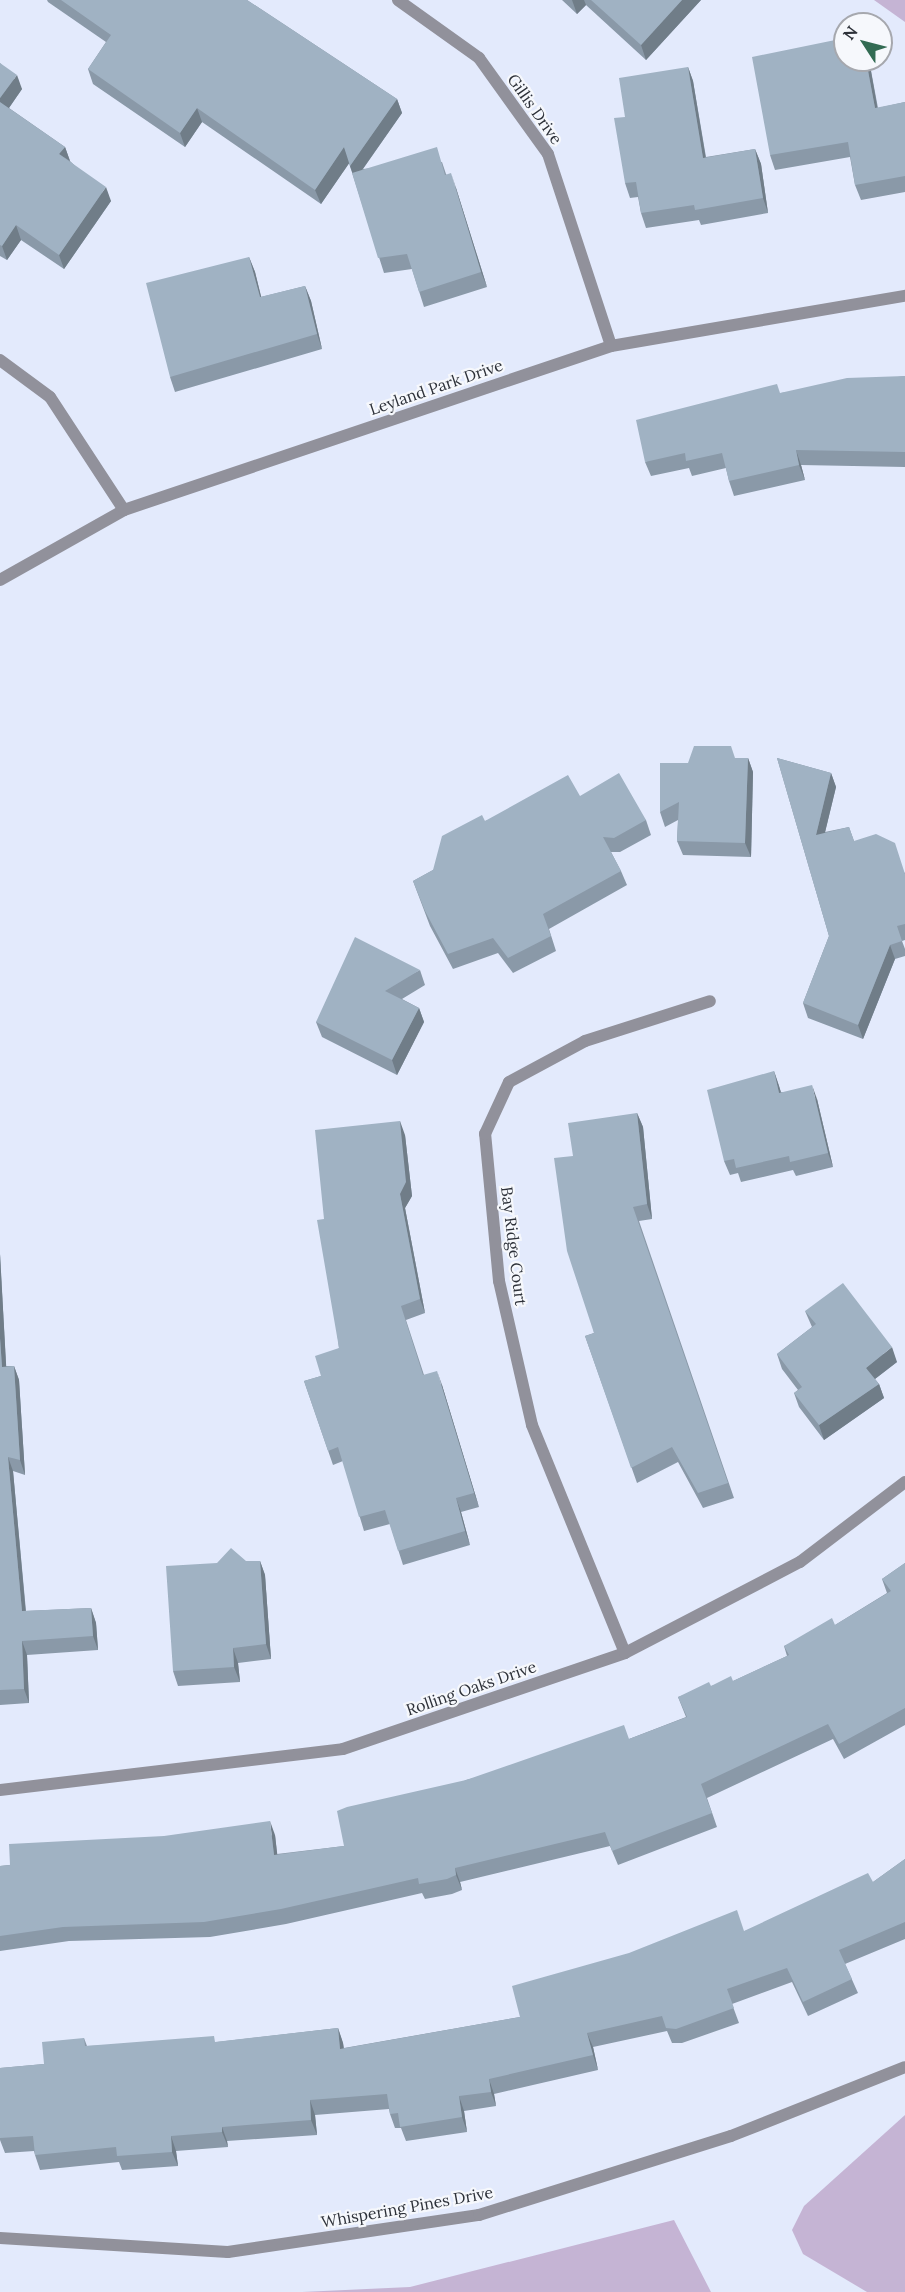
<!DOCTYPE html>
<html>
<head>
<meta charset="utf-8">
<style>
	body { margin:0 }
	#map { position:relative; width:905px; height:2292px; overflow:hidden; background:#e3eafc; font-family:Lora,serif }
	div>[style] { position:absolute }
	.green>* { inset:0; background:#c5b4d4 }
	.street>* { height:12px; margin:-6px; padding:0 6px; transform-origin:6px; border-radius:6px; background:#91919b }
	.wall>* { inset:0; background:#8a99a8 }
	.shaded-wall>* { inset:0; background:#707d88 }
	.building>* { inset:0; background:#a0b2c3 }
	span { translate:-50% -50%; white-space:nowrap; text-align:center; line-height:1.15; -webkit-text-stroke:4.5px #f6f8fc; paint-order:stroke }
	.street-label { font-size:16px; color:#2d3139 }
	.north { position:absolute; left:833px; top:12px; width:60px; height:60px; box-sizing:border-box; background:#f6f8fc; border:2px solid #a6a8ae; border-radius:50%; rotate:306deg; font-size:16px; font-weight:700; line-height:24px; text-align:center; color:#2d3139 }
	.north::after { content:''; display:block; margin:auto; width:21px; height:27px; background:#326b53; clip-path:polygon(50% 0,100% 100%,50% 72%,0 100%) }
</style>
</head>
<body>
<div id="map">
	<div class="green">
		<i style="clip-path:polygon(874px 0,905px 0,905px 22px)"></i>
		<i style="clip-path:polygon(905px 2115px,905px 2292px,867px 2292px,803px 2254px,792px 2230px,804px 2206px)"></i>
		<i style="clip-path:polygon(674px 2220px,711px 2292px,302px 2292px,410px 2287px)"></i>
	</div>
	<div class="street">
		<i style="left:398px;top:0;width:100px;rotate:35.6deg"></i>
		<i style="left:479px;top:58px;width:118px;rotate:54.3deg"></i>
		<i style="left:548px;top:154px;width:202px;rotate:71.8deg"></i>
		<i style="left:0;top:360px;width:62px;rotate:36.5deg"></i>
		<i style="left:50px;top:397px;width:135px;rotate:56.8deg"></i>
		<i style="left:0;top:580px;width:142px;rotate:-29.4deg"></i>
		<i style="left:124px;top:510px;width:514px;rotate:-18.61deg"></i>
		<i style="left:611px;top:346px;width:298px;rotate:-9.7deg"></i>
		<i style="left:625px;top:1653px;width:246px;rotate:-112.2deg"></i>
		<i style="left:532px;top:1425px;width:148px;rotate:-102.9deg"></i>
		<i style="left:499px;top:1281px;width:148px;rotate:-95.4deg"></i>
		<i style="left:485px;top:1134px;width:57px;rotate:-65.2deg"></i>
		<i style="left:509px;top:1082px;width:86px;rotate:-28.3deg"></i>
		<i style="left:585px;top:1041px;width:131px;rotate:-17.7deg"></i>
		<i style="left:0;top:1790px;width:345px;rotate:-6.8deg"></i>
		<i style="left:343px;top:1749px;width:298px;rotate:-18.8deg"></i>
		<i style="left:625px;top:1653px;width:197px;rotate:-27.5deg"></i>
		<i style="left:800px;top:1562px;width:132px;rotate:-37.3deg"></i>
		<i style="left:0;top:2238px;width:228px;rotate:3.5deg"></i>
		<i style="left:228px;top:2252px;width:254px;rotate:-8.4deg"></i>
		<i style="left:479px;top:2215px;width:264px;rotate:-17.4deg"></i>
		<i style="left:731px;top:2136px;width:187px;rotate:-21.6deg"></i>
	</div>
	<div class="wall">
		<i style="clip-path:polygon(47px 0,247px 0,397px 99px,402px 113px,363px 169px,442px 162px,446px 174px,456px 188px,487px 287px,424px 307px,412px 269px,384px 273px,349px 163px,321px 204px,202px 122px,185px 147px,93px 84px,88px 69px,106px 42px,48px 2px)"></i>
		<i style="clip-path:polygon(562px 0,701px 0,646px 60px,586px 5px,577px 14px)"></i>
		<i style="clip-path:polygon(869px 60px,878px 108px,905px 102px,905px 192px,861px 200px,855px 185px,850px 157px,775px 170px,770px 155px)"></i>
		<i style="clip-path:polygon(0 63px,22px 89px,9px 108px,65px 147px,70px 161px,111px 201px,64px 269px,21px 240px,7px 260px,0 256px)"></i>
		<i style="clip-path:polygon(688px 67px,693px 81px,706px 157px,755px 149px,761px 164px,768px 213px,701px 225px,699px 220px,646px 228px,641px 213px,638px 197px,630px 198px,625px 183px,625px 117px)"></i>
		<i style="clip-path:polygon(249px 257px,255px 272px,261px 297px,305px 286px,311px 301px,322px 349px,175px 392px,170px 377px)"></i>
		<i style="clip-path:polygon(905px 376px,905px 467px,801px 465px,805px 480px,734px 496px,729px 481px,726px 468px,692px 476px,689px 468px,651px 476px,645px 462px,781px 393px)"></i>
		<i style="clip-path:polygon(735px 758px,748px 758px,753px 772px,751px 857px,683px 855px,677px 841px,678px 820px,665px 827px,660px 812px,688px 763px)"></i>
		<i style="clip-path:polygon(777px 758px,831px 773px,836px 787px,825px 832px,849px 827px,854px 841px,905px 873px,905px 940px,902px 941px,905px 949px,905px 956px,895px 959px,863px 1039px,808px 1018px,803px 1003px,829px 936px)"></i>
		<i style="clip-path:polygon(580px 796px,646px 820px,651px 835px,620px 852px,611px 852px,621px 871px,627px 885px,549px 929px,556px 951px,513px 973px,498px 953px,453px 969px,430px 926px,413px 881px,433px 870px,485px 821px)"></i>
		<i style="clip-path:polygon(420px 970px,425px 985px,402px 999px,419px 1008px,424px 1022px,397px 1075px,322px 1037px,316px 1022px)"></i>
		<i style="clip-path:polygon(774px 1071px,781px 1092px,817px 1099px,833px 1167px,796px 1176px,793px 1170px,741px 1182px,738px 1173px,730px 1175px,724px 1161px)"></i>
		<i style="clip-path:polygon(637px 1113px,643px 1127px,652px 1219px,639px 1221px,734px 1498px,703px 1508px,678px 1462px,637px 1483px,585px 1336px,594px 1333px,573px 1156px)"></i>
		<i style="clip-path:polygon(405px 1135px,412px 1196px,405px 1208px,425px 1313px,406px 1320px,424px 1375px,442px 1385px,479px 1507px,461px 1512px,470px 1545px,403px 1565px,390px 1524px,364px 1531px,343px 1461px,333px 1465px,304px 1381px,321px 1376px,339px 1348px,324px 1219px)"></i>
		<i style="clip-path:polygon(0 1254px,6px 1366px,14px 1366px,19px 1380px,25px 1475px,13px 1471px,26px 1611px,91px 1608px,96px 1623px,98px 1650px,27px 1655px,29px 1703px,0 1705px)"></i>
		<i style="clip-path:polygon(805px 1311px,897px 1362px,875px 1379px,879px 1384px,884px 1398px,824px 1440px,799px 1407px,794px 1393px,798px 1390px,782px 1369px,777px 1354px,812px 1327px)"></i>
		<i style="clip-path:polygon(246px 1561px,260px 1561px,265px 1575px,271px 1659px,238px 1663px,240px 1682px,178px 1686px,173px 1671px)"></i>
		<i style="clip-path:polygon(905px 1563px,905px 1725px,844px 1759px,833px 1739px,707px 1798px,717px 1827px,618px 1865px,610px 1846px,460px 1882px,462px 1890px,452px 1894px,425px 1899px,422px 1893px,286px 1924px,210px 1937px,69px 1941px,0 1951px,0 1866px,275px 1835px,277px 1854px,344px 1846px,466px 1780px,629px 1739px,686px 1717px,678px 1697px,711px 1686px,733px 1681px,787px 1656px,784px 1646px,835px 1625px,887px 1593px,882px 1579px)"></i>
		<i style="clip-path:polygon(905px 1859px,905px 1939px,845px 1964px,858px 1993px,808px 2016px,792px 1982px,732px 2004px,739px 2023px,682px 2043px,672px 2043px,667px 2031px,593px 2047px,598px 2070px,494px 2094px,496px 2106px,464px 2111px,467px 2132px,406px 2141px,401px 2128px,395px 2128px,390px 2114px,389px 2109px,315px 2115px,317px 2135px,227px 2141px,228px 2147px,176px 2151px,178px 2166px,122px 2170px,119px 2162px,40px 2170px,35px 2155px,34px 2151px,5px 2153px,0 2140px,0 2068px,44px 2064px,84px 2038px,87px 2046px,217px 2042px,338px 2028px,343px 2043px,344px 2048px,520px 2017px,873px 1882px)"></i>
	</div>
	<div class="shaded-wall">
		<i style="clip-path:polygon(572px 0,584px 0,586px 5px,577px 14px)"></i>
		<i style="clip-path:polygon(682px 0,701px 0,646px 60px,641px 45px)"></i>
		<i style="clip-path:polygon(866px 60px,869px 60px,880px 123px,875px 108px)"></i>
		<i style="clip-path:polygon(688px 67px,693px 81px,708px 172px,703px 158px)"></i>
		<i style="clip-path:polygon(17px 75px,22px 89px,4px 115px,0 105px,0 98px)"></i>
		<i style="clip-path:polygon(397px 99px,402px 113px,355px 180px,350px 166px)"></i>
		<i style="clip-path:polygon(197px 108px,202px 122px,185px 147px,180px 133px)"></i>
		<i style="clip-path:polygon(65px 147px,70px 161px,59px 154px)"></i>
		<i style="clip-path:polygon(344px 147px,350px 162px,321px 204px,315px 190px)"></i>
		<i style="clip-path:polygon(755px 149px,761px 164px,768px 213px,763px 198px)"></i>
		<i style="clip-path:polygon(451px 173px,456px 188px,487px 287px,481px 272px)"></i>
		<i style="clip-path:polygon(106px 187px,111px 201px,64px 269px,59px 255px)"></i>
		<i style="clip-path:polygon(16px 225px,21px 240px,7px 260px,2px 246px)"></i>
		<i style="clip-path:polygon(249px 257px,255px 272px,265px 312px,260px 297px)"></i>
		<i style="clip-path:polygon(305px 286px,311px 301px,322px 349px,317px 334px)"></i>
		<i style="clip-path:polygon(796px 450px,801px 465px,805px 480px,799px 465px)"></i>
		<i style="clip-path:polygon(748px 758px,753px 772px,751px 857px,745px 843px)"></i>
		<i style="clip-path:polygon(831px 773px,836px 787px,821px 849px,816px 835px)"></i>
		<i style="clip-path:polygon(890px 945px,895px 959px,863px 1039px,858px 1025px)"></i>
		<i style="clip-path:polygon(419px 1008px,424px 1022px,397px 1075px,392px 1060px)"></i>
		<i style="clip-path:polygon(774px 1071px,779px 1086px,785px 1107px,779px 1093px)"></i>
		<i style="clip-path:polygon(812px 1085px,817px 1099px,833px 1167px,828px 1153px)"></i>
		<i style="clip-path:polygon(637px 1113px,643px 1127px,652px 1219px,647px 1204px)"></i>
		<i style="clip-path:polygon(400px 1121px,405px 1135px,412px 1196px,405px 1208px,425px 1313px,420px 1299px,400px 1194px)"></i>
		<i style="clip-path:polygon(0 1254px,7px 1381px,2px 1367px,0 1338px)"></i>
		<i style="clip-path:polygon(892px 1347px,897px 1362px,871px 1382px,866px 1368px)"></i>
		<i style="clip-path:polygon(14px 1366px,19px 1380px,25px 1475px,20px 1460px)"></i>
		<i style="clip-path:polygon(437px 1371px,442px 1385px,479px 1507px,474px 1493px)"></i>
		<i style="clip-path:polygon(879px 1384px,884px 1398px,824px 1440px,819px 1425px)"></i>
		<i style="clip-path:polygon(8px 1457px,13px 1471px,27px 1626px,22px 1611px)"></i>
		<i style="clip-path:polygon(456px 1498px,461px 1512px,470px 1545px,465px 1531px)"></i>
		<i style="clip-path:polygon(260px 1561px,265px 1575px,271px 1659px,266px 1644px)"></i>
		<i style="clip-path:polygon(91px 1608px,96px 1623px,98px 1650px,93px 1636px)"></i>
		<i style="clip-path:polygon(22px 1641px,27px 1655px,29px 1703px,24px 1689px)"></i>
		<i style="clip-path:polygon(233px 1648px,238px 1663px,240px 1682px,234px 1667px)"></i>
		<i style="clip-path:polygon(270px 1821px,275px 1835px,279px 1869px,274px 1855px)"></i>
		<i style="clip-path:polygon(455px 1868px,460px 1882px,462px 1890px,456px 1875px)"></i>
		<i style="clip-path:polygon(338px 2028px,343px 2043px,345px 2064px,340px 2049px)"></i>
		<i style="clip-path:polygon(587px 2033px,593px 2047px,598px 2070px,593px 2055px)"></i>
		<i style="clip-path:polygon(489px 2079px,494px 2094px,496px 2106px,491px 2092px)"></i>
		<i style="clip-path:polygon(459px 2096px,464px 2111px,467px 2132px,462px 2117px)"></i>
		<i style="clip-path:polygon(310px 2100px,315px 2115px,317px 2135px,311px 2120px)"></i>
		<i style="clip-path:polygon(222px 2127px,227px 2141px,228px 2147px,222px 2132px)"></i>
		<i style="clip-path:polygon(171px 2136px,176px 2151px,178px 2166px,172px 2152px)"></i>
	</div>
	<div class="building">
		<i style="clip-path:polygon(61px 0,247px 0,397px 99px,350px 166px,344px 147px,315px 190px,197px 108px,180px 133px,88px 69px,111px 35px)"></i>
		<i style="clip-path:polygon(591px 0,682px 0,641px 45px)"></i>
		<i style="clip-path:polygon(845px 38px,845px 60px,866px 60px,875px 108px,905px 102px,905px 176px,855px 185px,848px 142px,770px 155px,752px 57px)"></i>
		<i style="clip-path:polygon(0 63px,17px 75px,0 98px)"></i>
		<i style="clip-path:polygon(688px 67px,703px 158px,755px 149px,763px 198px,695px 210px,694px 205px,641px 213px,636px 182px,625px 183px,614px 118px,625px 117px,619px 78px)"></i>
		<i style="clip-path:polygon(0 102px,65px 147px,59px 154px,106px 187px,59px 255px,16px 225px,2px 246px,0 245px)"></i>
		<i style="clip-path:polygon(437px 147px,445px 175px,451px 173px,481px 272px,419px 292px,407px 254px,378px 258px,352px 173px)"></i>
		<i style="clip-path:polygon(249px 257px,260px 297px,305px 286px,317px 334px,170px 377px,146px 283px)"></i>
		<i style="clip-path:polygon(905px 376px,905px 452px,796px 450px,799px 465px,729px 481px,722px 453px,686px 461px,685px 453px,645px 462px,636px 420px,777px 384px,780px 393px,847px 378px)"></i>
		<i style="clip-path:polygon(694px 746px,731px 746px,735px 758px,748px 758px,745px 843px,677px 841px,679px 802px,660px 812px,660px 763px,688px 763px)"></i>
		<i style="clip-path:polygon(777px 758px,831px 773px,816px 835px,849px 827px,854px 841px,876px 834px,895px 843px,905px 874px,905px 924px,897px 926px,902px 941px,890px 945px,858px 1025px,803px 1003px,829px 936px)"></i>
		<i style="clip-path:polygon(619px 773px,646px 820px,614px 838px,603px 837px,621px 871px,543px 914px,551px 936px,508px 958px,493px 938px,448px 954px,425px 911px,413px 881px,433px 870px,442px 836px,482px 815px,485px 821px,568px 775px,580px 796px)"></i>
		<i style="clip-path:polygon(355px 937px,420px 970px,385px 991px,419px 1008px,392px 1060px,316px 1022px)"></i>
		<i style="clip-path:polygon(774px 1071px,779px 1093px,812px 1085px,828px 1153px,790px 1162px,789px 1156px,736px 1168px,734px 1159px,724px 1161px,707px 1090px)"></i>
		<i style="clip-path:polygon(637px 1113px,647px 1204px,633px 1207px,728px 1483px,698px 1493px,672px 1447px,631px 1468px,585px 1336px,594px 1333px,567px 1251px,554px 1158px,573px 1156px,568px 1123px)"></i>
		<i style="clip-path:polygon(400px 1121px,406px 1182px,400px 1194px,420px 1299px,401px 1306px,423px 1375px,437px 1371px,474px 1493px,456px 1498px,465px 1531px,398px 1551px,385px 1510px,359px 1517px,338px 1447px,328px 1451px,304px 1381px,321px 1376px,315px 1356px,339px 1348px,317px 1220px,324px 1219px,315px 1130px)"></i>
		<i style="clip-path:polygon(843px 1283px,892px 1347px,866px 1368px,879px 1384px,819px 1425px,794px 1393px,802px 1387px,777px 1354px,816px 1324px,805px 1311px)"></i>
		<i style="clip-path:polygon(0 1338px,2px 1367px,14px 1366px,20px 1460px,8px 1457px,22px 1611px,91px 1608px,93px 1636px,22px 1641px,24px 1689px,0 1690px)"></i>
		<i style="clip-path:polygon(231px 1548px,246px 1561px,260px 1561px,266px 1644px,233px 1648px,234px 1667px,173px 1671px,166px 1566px,217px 1563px)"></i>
		<i style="clip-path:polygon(905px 1563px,905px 1708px,839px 1744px,828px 1724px,701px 1784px,712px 1813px,612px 1851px,605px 1832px,455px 1868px,456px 1875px,447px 1879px,419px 1884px,418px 1878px,281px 1909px,204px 1922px,63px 1927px,0 1936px,0 1866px,10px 1865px,9px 1844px,164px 1836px,270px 1821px,274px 1855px,344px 1846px,337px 1811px,347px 1807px,466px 1780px,624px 1725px,629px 1739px,687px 1717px,678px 1697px,709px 1682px,711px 1686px,731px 1676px,733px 1681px,789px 1655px,784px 1646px,832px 1618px,835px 1625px,891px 1591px,882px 1579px)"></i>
		<i style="clip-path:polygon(905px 1859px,905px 1922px,839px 1950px,852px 1979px,803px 2002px,787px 1968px,727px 1989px,734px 2008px,676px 2029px,666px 2028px,662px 2016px,587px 2033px,593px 2055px,489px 2079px,491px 2092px,459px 2096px,462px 2117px,400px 2127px,398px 2113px,390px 2114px,387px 2094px,310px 2100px,311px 2120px,222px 2127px,222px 2132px,171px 2136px,172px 2152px,117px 2156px,116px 2147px,35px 2155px,33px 2136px,0 2138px,0 2068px,44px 2064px,42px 2042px,84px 2038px,85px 2046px,214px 2036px,215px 2042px,338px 2028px,340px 2049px,520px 2017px,512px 1986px,629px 1953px,737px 1910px,744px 1931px,868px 1873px,873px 1882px)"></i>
	</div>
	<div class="street-label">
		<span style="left:535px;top:109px;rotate:55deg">Gillis Drive</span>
		<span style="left:436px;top:387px;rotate:-19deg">Leyland Park Drive</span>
		<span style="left:514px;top:1246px;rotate:83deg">Bay Ridge Court</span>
		<span style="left:471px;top:1688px;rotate:-19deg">Rolling Oaks Drive</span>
		<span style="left:407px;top:2207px;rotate:-10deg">Whispering Pines Drive</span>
	</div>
	<div class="north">N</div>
</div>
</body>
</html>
